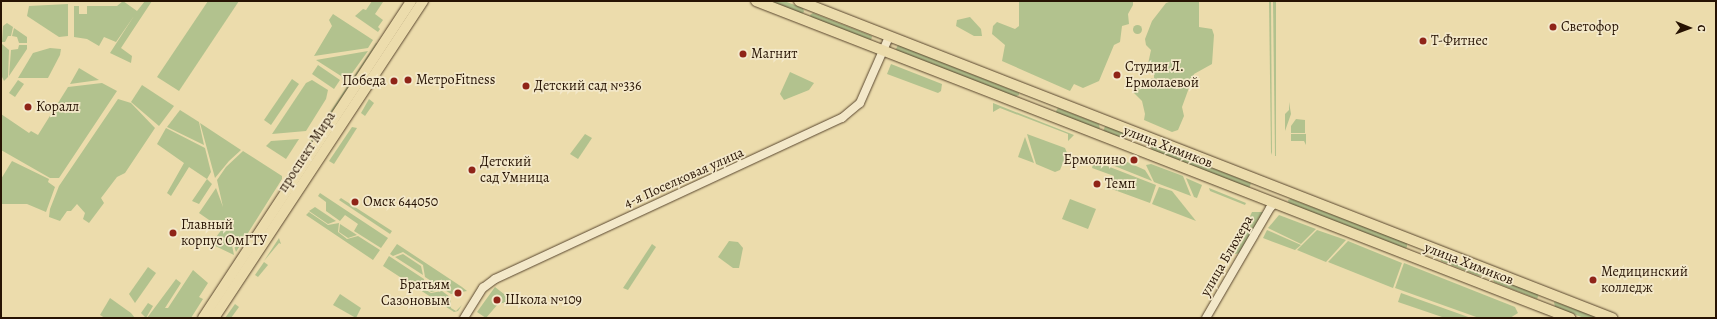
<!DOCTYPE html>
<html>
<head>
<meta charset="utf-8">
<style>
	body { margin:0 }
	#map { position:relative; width:1717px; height:319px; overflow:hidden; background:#ecdcac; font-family:Alegreya,serif }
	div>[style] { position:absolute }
	.green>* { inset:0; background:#b2c28e }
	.round { border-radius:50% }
	.roads { filter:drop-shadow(0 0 1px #58452d) drop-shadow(0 0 1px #58452d) }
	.minor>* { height:8px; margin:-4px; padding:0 4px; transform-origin:4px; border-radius:4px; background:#f3e8c9 }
	.major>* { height:10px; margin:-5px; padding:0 5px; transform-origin:5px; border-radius:5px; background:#ecdcac }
	.dots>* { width:11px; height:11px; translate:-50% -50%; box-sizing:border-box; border:2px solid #f3e8c9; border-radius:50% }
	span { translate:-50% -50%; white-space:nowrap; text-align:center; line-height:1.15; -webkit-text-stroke:3.5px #f3e8c9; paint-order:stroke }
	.poi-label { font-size:14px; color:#271303 }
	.left { translate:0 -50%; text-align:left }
	.right { translate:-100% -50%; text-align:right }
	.street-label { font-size:14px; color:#271303 }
	.frame { position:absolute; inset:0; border:2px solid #271303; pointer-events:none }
	.north { position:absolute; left:1669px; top:8px; width:40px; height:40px; -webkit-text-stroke:3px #f3e8c9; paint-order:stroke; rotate:91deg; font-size:11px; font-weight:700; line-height:16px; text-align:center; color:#271303 }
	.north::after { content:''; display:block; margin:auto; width:14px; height:18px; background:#271303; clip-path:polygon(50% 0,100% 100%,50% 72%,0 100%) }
</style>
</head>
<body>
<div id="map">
	<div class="green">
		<i style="clip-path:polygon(123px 1px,137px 11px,145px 1px,152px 1px,121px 48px,132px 56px,131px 63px,110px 53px,134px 16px,116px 42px,104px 37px,99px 46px,87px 39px,74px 37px,74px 6px,79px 6px,79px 14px,87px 14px,87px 6px,117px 6px)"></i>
		<i style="clip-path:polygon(208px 1px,239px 1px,179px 91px,157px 77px)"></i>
		<i style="clip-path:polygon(372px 1px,383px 2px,375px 14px,383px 20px,378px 27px,380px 29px,378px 32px,355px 16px,363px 9px,366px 10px)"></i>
		<i style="clip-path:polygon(767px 1px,784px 1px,803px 8px,804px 12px,801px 14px)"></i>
		<i style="clip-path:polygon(1019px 1px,1133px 1px,1133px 5px,1128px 14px,1129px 24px,1122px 26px,1120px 42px,1114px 45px,1099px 81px,1083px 88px,1074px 84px,1070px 91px,1002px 61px,1005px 45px,992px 34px,993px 26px,997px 22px,1015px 29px,1019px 26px)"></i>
		<i style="clip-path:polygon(1172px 1px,1199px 1px,1199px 27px,1212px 29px,1214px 35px,1212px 64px,1194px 74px,1182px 107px,1184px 116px,1178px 130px,1172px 132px,1144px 120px,1145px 114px,1142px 101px,1134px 93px,1139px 82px,1154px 78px,1154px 72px,1148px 64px,1151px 50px,1146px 45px,1145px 39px,1152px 21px,1166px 3px)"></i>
		<i style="clip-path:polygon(1269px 1px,1271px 1px,1272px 155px,1271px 152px)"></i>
		<i style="clip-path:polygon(1273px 1px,1276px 1px,1276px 156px,1275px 156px)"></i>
		<i style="clip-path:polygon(68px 4px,68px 36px,59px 37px,27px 16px,29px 6px)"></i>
		<i style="clip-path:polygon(813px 13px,872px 36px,871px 41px,811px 18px,810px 15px)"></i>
		<i style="clip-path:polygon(333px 14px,373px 40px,368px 48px,314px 56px,332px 26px,329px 20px)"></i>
		<i style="clip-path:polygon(970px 17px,981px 29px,982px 36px,974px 36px,956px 26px,957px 20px)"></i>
		<i style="clip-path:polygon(7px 23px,13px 27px,11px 36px,8px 36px,5px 42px,2px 42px,3px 26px)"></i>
		<i class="round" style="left:1132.5px;top:24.5px;width:9px;height:9px"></i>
		<i style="clip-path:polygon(14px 28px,27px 37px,27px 43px,19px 43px,17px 37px,12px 36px)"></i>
		<i style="clip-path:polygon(377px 43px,295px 169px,293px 168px,376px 43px)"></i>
		<i style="clip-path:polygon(2px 44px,9px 50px,8px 77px,4px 81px,2px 77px)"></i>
		<i style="clip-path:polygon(19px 45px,27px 45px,27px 49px,9px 76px,11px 50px,18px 49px)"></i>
		<i style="clip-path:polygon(898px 45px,1019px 93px,1019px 95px,1014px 97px,895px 51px)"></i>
		<i style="clip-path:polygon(50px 48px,61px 49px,60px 55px,48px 78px,18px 78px,33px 53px)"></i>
		<i style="clip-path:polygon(368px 51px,345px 83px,341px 76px,316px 60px)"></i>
		<i style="clip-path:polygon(891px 64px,942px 84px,941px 91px,938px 93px,887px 74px)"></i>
		<i style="clip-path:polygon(318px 65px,340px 80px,334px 89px,312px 74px)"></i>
		<i style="clip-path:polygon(79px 68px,99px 80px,70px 84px)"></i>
		<i style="clip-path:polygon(790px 72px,814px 83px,809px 90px,784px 100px,780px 94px)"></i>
		<i style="clip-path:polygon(292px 79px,299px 84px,271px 125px,264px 120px)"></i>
		<i style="clip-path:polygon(18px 80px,24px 84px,15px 97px,9px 93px)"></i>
		<i style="clip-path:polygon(312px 80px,328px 90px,326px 99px,306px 131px,272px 134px,306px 83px)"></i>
		<i style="clip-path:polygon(102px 83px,117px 91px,59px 178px,50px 178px,1px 150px,1px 114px,29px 133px,31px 131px,38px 135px,68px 87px)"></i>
		<i style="clip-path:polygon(142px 85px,174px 106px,159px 126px,131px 102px)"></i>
		<i style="clip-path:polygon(118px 99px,131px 103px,155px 128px,125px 173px,117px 177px,101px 198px,104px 203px,89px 223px,83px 219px,85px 213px,77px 204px,71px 211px,67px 211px,60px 221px,49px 217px,50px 209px,59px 186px)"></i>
		<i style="clip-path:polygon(369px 99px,374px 103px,365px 116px,361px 113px)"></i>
		<i style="clip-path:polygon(1289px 102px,1291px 114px,1285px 131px,1285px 114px,1289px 110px)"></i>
		<i style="clip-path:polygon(993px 103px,1074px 135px,1068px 141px,1068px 134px,1000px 108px,993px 112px)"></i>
		<i style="clip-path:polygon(1058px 108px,1099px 124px,1100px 130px,1055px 113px)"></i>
		<i style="clip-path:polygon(180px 110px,199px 122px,204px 145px,167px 127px)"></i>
		<i style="clip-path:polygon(1296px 119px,1305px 120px,1305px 133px,1291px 133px,1291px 126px)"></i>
		<i style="clip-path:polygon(200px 123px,241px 150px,229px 161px,215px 178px)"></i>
		<i style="clip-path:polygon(1105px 126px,1124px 133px,1123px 138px,1103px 132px)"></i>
		<i style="clip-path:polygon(352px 127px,357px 128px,334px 164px,329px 161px)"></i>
		<i style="clip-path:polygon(166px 128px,205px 148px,211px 172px,207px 179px,212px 184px,199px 204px,192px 201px,207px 179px,189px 167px,171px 196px,167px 193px,184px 163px,157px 144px)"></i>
		<i style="clip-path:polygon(585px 134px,592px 138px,578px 159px,570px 154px)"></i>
		<i style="clip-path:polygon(1027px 134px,1065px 148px,1067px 153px,1060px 170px,1055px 172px,1036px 164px)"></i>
		<i style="clip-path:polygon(1291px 134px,1306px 134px,1306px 145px,1304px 141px,1291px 141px)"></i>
		<i style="clip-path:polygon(1025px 137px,1034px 163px,1018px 157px)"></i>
		<i style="clip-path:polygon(299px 139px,286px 159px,266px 146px,271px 141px)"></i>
		<i style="clip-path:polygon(1155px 146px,1251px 183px,1249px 189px,1152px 151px,1151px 147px)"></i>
		<i style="clip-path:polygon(243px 151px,282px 176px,282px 179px,236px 252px,229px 231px,234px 255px,211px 244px,222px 229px,199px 213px,216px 188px,223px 207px,217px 180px,226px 167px)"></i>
		<i style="clip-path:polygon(1116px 157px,1145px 170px,1152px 181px,1107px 163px)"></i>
		<i style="clip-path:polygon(12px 161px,49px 179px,48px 182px,55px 187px,46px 212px,27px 204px,1px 204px,1px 179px)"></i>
		<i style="clip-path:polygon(1093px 164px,1102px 164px,1156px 185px,1150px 203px,1109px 188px,1114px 176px,1092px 168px)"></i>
		<i style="clip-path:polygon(1151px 164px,1183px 176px,1191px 196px,1154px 182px,1146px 165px)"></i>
		<i style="clip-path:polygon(1186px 178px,1202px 185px,1197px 198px,1194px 197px)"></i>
		<i style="clip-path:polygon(1159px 187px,1172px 191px,1196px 221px,1152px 204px)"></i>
		<i style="clip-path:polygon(1209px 188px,1246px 203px,1245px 205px,1210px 191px)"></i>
		<i style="clip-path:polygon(320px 193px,388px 238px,381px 248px,354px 231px,358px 224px,345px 215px,340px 221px,326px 211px,326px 202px,318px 196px)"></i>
		<i style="clip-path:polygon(341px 198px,392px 231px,390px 234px,339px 200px)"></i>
		<i style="clip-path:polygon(1070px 199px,1096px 209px,1088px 229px,1062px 219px)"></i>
		<i style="clip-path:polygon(1291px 199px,1407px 243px,1407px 247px,1405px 249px,1289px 204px,1288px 200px)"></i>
		<i style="clip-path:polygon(315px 207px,336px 221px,328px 224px,309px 211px)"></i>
		<i style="clip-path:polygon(309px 212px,328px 225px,339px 223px,338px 232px,347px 239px,358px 236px,380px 250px,373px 260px,306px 215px)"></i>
		<i style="clip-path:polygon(1252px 212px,1265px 212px,1240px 253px,1235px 254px,1233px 251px,1238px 231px,1242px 233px)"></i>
		<i style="clip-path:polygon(1279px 215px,1316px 229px,1301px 244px,1268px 228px)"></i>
		<i style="clip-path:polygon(340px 224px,357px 235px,348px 238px,339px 232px)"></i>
		<i style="clip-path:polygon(1267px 230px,1301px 245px,1295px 250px,1263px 238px)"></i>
		<i style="clip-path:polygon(1317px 230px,1346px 240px,1326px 262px,1297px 250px)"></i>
		<i style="clip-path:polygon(279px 238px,281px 244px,279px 243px,264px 261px)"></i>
		<i style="clip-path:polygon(729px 241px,738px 242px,743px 248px,739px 268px,733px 268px,718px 257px)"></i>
		<i style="clip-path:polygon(1348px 241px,1402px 263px,1393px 288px,1328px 262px)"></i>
		<i style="clip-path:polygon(397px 244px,462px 287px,467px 291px,451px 294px,425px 277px,423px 265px,403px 252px,393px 256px,390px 254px)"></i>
		<i style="clip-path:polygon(652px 244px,656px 247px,628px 290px,623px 288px)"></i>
		<i style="clip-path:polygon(403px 254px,421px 266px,423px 275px,395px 257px)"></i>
		<i style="clip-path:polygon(389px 256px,424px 279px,426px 290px,431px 293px,442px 291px,450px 297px,451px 308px,456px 311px,462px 305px,458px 311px,454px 312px,383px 266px)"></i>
		<i style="clip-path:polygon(1440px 256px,1483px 273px,1483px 275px,1479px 276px,1441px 261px)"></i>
		<i style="clip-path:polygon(264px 262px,268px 265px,258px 277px,255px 275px)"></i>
		<i style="clip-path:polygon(1404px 263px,1515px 307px,1518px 313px,1510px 318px,1479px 318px,1395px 288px)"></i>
		<i style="clip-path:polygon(148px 267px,156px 273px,135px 303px,129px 294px)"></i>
		<i style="clip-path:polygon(193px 270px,208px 283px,199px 297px,203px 299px,191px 318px,147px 318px,176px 279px,181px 283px,165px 308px,168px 308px)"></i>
		<i style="clip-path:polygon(1495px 277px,1539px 294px,1537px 299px,1494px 282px,1493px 279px)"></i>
		<i style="clip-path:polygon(426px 281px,439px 290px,431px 292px,428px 289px)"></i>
		<i style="clip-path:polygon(495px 287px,509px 298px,507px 302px,498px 304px,486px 318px,477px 312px)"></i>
		<i style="clip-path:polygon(1401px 293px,1471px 318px,1445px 318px,1398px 302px)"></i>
		<i style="clip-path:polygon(340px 294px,361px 308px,356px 318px,333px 305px)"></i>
		<i style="clip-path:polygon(110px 298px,131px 313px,135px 318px,105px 318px,100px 315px)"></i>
		<i style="clip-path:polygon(1554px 302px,1556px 302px,1598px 318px,1584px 318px,1555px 307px)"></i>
		<i style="clip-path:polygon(148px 303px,153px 306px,146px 318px,141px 313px)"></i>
		<i style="clip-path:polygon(235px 304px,239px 307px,231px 318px,225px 318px)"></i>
	</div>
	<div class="roads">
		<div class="minor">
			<i style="left:464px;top:318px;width:36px;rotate:-58deg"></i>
			<i style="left:483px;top:288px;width:15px;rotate:-37deg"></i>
			<i style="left:495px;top:279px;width:383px;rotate:-24.9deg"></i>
			<i style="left:842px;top:118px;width:23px;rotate:-40deg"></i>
			<i style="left:860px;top:103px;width:72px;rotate:-66.3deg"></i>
			<i style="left:1206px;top:318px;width:127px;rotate:-59.8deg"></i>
			<i style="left:1270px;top:208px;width:7px;rotate:-45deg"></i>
		</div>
		<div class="major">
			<i style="left:756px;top:1px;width:874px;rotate:21.28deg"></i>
			<i style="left:799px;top:1px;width:873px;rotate:21.3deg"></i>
			<i style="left:203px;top:318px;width:379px;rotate:-56.7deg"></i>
			<i style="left:214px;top:318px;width:380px;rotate:-56.6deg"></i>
		</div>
	</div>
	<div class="dots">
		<i style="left:1553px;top:27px;background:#8f2418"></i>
		<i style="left:1423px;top:41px;background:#8f2418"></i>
		<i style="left:743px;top:54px;background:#8f2418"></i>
		<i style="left:1117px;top:75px;background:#8f2418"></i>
		<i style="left:408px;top:80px;background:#8f2418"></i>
		<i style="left:394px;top:81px;background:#8f2418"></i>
		<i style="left:526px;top:86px;background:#8f2418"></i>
		<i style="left:28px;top:107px;background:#8f2418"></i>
		<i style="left:1134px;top:160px;background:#8f2418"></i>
		<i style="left:472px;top:170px;background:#8f2418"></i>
		<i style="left:1097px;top:184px;background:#8f2418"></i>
		<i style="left:355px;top:202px;background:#8f2418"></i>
		<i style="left:173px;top:233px;background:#8f2418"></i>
		<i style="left:1593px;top:280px;background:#8f2418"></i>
		<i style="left:458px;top:293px;background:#8f2418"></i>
		<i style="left:497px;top:300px;background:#8f2418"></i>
	</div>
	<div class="poi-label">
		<span class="left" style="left:1561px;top:27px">Светофор</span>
		<span class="left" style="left:1431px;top:41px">Т-Фитнес</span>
		<span class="left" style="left:751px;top:54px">Магнит</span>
		<span class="left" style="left:1125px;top:75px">Студия Л.<br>Ермолаевой</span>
		<span class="left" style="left:416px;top:80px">МетроFitness</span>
		<span class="right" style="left:386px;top:81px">Победа</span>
		<span class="left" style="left:534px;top:86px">Детский сад №336</span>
		<span class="left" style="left:36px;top:107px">Коралл</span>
		<span class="right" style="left:1126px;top:160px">Ермолино</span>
		<span class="left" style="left:480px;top:170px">Детский<br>сад Умница</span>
		<span class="left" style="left:1105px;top:184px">Темп</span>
		<span class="left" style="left:363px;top:202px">Омск 644050</span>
		<span class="left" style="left:181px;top:233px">Главный<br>корпус ОмГТУ</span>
		<span class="left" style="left:1601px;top:280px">Медицинский<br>колледж</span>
		<span class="right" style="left:450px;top:293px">Братьям<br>Сазоновым</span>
		<span class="left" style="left:505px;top:300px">Школа №109</span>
	</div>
	<div class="street-label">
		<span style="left:1168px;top:147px;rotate:21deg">улица Химиков</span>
		<span style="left:307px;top:152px;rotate:-57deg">проспект Мира</span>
		<span style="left:684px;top:178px;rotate:-24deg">4-я Поселковая улица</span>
		<span style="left:1227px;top:256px;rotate:-60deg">улица Блюхера</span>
		<span style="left:1469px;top:264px;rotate:21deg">улица Химиков</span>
	</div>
	<div class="frame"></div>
	<div class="north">С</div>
</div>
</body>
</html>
